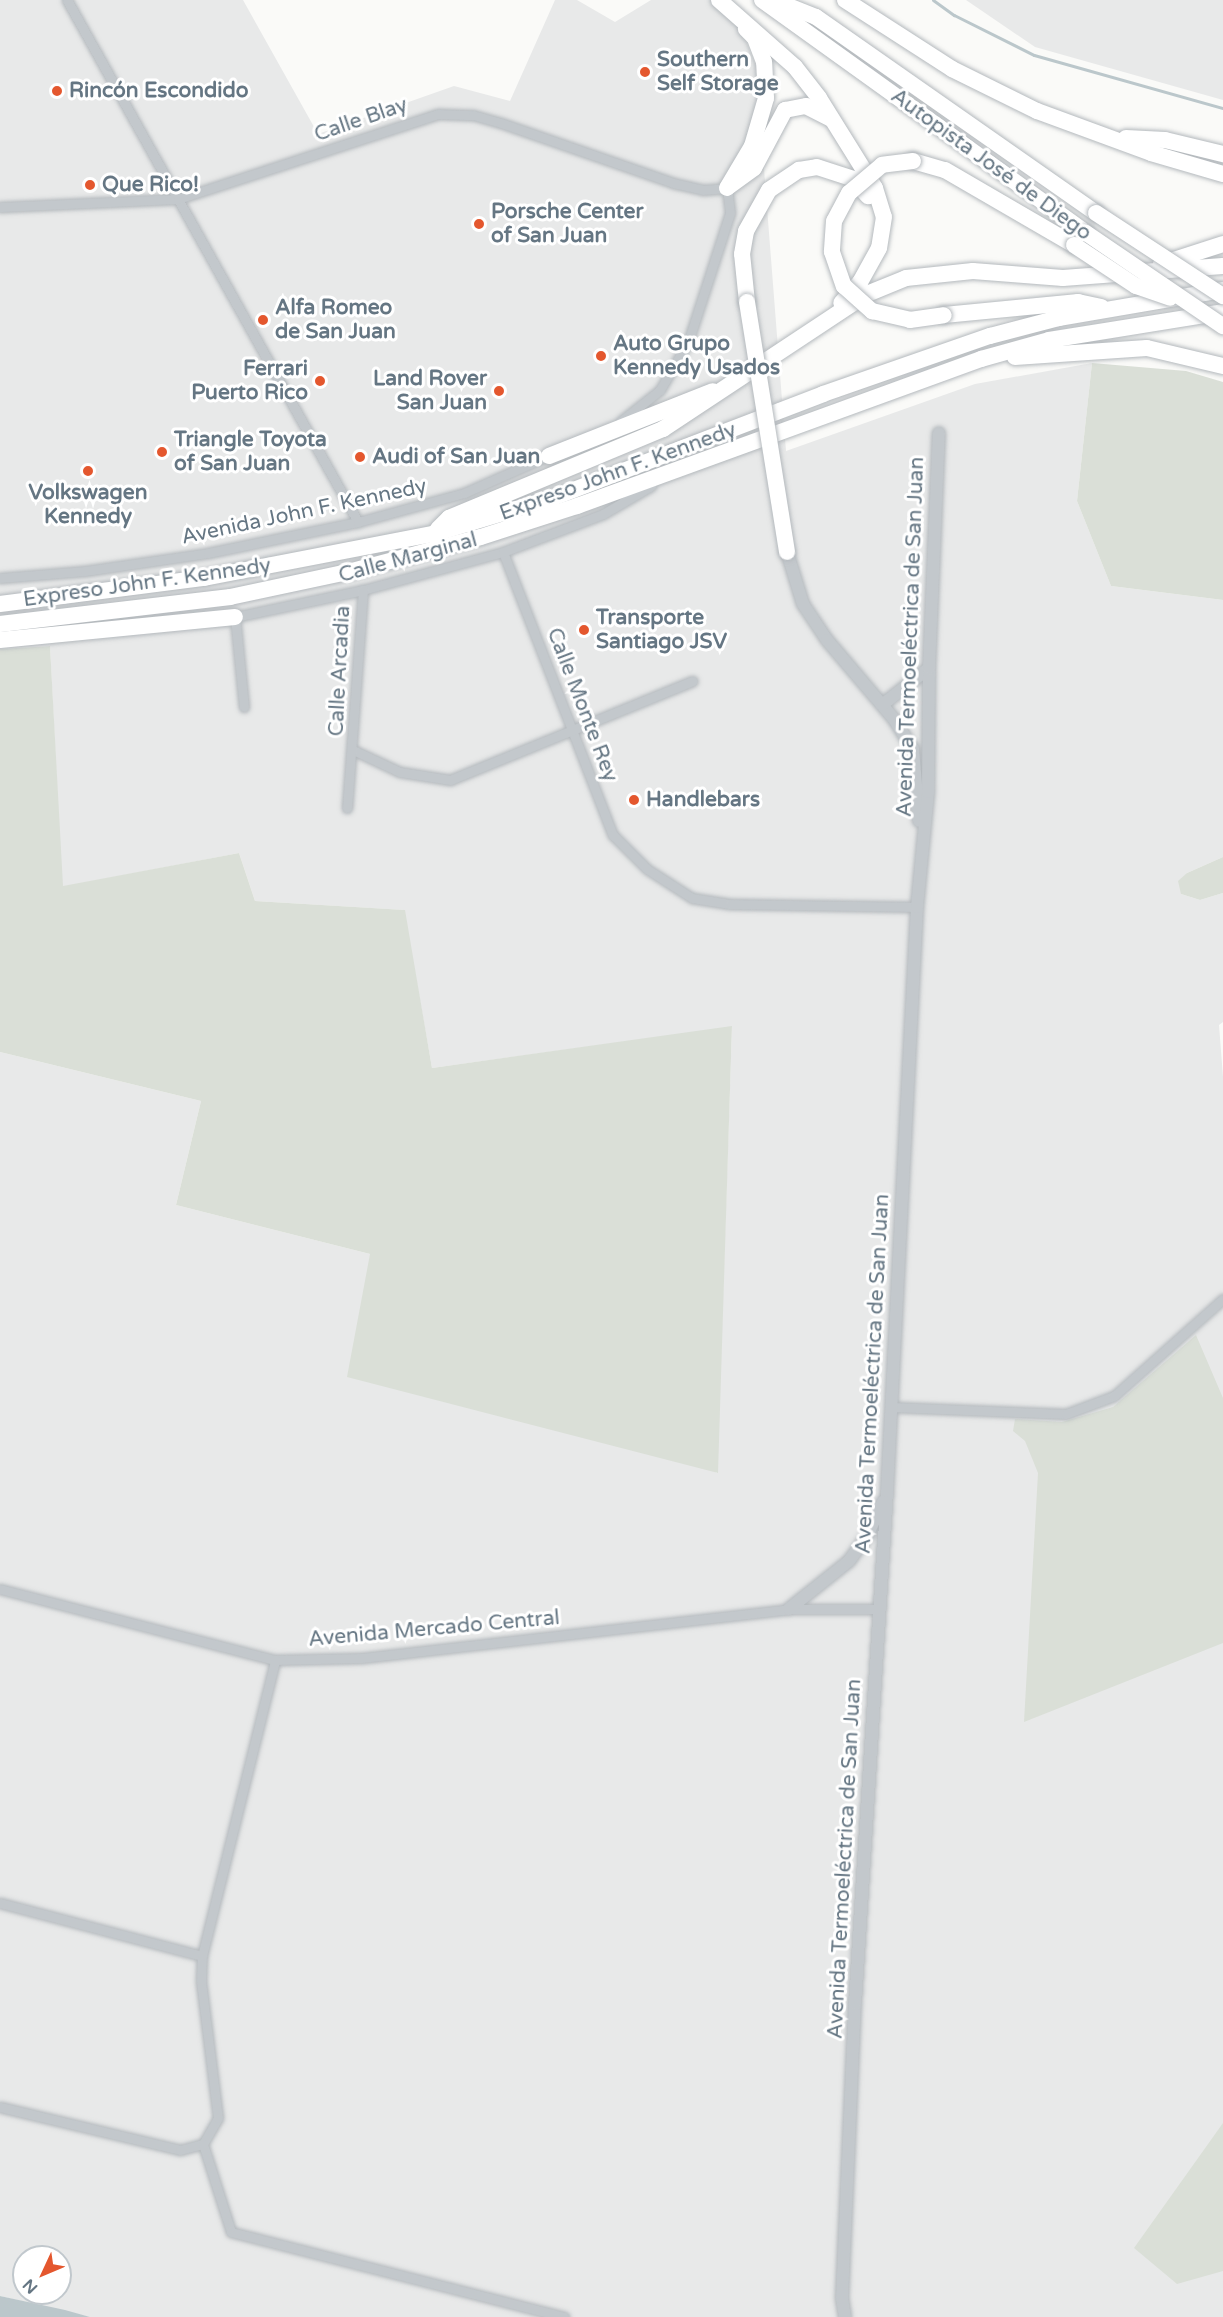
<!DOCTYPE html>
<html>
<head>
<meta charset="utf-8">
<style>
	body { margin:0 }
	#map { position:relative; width:1223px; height:2317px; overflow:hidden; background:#fafaf8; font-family:"Varela Round",sans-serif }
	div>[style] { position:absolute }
	.built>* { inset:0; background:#e8e9e9 }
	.green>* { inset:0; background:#dadfd7 }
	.water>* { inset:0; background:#bbc7cb }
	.stream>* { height:3px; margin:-1.5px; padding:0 1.5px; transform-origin:1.5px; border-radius:1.5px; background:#bbc7cb }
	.roads { filter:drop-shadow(0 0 2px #b4b9bd) drop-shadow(0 0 2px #b4b9bd) }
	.minor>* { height:9px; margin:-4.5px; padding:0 4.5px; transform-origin:4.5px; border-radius:4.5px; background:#c3c8cc }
	.tertiary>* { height:12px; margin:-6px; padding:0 6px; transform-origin:6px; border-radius:6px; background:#c3c8cc }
	.motorway>* { height:16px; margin:-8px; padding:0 8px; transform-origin:8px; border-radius:8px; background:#fff }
	.bridges { filter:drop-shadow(0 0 2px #b4b9bd) drop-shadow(0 0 2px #b4b9bd) }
	.motorway-bridge>* { height:16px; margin:-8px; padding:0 8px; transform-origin:8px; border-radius:8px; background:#fff }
	.dots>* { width:16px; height:16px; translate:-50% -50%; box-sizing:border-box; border:3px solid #fff; border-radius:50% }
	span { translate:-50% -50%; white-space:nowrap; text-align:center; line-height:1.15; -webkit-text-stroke:6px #fff; paint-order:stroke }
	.poi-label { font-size:21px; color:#657683; font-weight:700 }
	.left { translate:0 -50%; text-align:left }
	.right { translate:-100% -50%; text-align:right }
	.street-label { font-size:21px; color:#657683 }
	.north { position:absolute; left:12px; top:2245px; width:60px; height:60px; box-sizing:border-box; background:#fff; border:2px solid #c1c8cd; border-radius:50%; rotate:226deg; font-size:16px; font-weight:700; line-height:24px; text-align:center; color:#657683 }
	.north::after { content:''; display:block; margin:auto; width:21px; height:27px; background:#e4572e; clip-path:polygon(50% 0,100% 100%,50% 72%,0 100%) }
</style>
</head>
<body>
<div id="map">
	<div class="built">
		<i style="clip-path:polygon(evenodd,0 0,243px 0,318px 134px,454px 86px,510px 101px,555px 0,577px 0,615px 22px,651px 0,711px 0,742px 31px,756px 66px,786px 451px,975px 384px,1092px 363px,1077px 501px,1111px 586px,1223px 600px,1223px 857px,1187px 873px,1181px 894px,1200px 900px,1223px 893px,1223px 1022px,1219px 1025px,1223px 1077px,1223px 2317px,90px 2317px,0 2296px,0 1052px,201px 1101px,176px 1205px,370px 1254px,717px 1473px,732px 1027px,432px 1068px,404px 910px,255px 901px,239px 853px,62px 887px,50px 646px,0 649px,0 0,24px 2257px,60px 2257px,60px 2293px,24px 2293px,24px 2257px)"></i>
		<i style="clip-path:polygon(966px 0,1223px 0,1223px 100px,1035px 47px)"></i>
	</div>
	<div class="green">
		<i style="clip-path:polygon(1092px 363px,1186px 371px,1223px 382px,1223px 600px,1111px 586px,1077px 501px)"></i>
		<i style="clip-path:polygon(50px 646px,63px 886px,239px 853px,255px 901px,405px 910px,432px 1068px,732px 1026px,718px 1473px,347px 1377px,370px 1254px,176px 1205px,201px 1101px,0 1052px,0 649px)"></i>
		<i style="clip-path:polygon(1223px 857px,1223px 893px,1200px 900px,1181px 894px,1178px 881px,1187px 873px)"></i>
		<i style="clip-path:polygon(1196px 1335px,1223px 1398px,1223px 1643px,1024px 1722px,1038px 1473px,1025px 1441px,1013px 1431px,1015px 1419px,1062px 1422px,1113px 1407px)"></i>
		<i style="clip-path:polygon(1223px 2123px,1223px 2271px,1177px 2284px,1134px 2248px)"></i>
	</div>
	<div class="water">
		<i style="clip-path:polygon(0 2296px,65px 2310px,90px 2317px,0 2317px)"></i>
	</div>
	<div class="stream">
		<i style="left:933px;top:0;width:26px;rotate:36deg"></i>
		<i style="left:954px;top:15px;width:89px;rotate:26.6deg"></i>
		<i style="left:1034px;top:55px;width:196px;rotate:15.7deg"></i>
	</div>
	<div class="roads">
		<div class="minor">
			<i style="left:67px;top:0;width:598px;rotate:60.86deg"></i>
			<i style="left:0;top:207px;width:178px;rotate:-2.6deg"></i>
			<i style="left:178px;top:199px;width:274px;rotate:-18.1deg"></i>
			<i style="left:438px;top:114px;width:35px;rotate:2deg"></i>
			<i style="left:473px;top:115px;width:29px;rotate:16deg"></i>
			<i style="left:501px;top:123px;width:182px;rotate:19.2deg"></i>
			<i style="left:673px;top:183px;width:31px;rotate:13deg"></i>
			<i style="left:703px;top:190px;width:24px;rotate:-5deg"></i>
			<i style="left:727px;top:188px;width:25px;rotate:83deg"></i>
			<i style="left:730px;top:213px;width:136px;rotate:108deg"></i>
			<i style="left:688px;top:342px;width:56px;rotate:120.3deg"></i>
			<i style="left:660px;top:390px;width:50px;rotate:141.5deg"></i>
			<i style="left:503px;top:552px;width:304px;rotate:68.8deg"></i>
			<i style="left:613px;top:835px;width:48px;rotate:45deg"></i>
			<i style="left:647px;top:869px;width:54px;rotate:32.8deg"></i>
			<i style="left:692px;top:898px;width:38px;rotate:9deg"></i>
			<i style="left:730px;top:904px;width:187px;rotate:0.9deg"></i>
			<i style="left:0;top:578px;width:85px;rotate:-4.7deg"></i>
			<i style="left:85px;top:571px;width:124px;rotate:-8.3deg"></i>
			<i style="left:208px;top:553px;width:153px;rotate:-11.7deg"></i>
			<i style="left:358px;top:522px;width:110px;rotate:-15.3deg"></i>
			<i style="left:464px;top:493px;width:96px;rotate:-23.9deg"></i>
			<i style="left:244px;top:707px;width:90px;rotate:-95.7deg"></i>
			<i style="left:235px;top:617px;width:131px;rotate:-11.9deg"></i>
			<i style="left:363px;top:590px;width:145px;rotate:-15.2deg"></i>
			<i style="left:503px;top:552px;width:107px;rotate:-20.8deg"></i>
			<i style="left:603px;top:514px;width:56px;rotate:-30.3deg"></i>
			<i style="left:353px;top:750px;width:52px;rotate:25.1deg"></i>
			<i style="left:400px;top:772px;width:51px;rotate:9.1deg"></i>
			<i style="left:450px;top:780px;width:262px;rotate:-22.2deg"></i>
			<i style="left:347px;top:808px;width:219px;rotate:-85.8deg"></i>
			<i style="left:891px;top:1407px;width:175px;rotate:2.3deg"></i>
			<i style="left:1066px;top:1414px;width:51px;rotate:-20.6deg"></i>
			<i style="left:1114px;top:1396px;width:146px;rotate:-41.7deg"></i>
			<i style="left:0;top:1589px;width:284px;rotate:14.5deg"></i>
			<i style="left:275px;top:1660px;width:87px;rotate:-1.3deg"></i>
			<i style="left:362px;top:1658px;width:430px;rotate:-6.5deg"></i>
			<i style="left:789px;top:1609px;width:90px"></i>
			<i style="left:0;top:1903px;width:209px;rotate:14.7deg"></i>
			<i style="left:0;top:2107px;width:185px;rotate:13.4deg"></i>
			<i style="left:180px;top:2150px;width:24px;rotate:-15deg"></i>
			<i style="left:203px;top:2144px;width:30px;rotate:-60deg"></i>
			<i style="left:218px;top:2118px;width:138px;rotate:-97.1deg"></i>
			<i style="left:201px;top:1981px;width:25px;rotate:-88deg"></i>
			<i style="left:202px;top:1956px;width:305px;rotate:-76.1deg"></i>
			<i style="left:203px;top:2144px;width:92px;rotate:72.3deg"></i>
			<i style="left:231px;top:2232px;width:344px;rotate:14.3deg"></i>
		</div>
		<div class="tertiary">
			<i style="left:787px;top:552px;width:54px;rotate:72.9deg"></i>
			<i style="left:803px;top:604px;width:43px;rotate:56.3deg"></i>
			<i style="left:827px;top:640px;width:104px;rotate:49.7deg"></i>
			<i style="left:894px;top:719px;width:36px;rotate:58deg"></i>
			<i style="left:913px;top:749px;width:72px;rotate:85.2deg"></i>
			<i style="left:882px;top:705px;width:60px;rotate:-38.2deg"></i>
			<i style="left:789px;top:1609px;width:77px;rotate:-38.7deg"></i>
			<i style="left:849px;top:1561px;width:31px;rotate:-54deg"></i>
			<i style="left:867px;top:1536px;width:38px;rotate:-65deg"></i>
			<i style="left:845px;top:2317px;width:19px;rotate:-99deg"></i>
			<i style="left:842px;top:2298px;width:294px;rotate:-87.5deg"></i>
			<i style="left:855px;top:2004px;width:514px;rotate:-86.43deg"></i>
			<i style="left:887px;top:1491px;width:585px;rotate:-87.06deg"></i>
			<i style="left:917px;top:907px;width:116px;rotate:-84.5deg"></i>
			<i style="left:928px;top:792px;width:124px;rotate:-89.5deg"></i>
			<i style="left:929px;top:668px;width:235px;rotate:-87.6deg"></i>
		</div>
		<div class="motorway">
			<i style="left:719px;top:0;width:101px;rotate:41.4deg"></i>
			<i style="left:795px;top:67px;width:39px;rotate:52deg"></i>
			<i style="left:819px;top:98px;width:106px;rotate:58.1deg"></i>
			<i style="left:875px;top:188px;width:30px;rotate:73deg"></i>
			<i style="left:884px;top:217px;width:31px;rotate:99deg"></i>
			<i style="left:879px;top:248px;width:39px;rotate:119deg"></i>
			<i style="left:860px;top:282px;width:28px;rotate:132deg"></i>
			<i style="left:762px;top:0;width:399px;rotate:35.7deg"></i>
			<i style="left:773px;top:0;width:46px;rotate:21.6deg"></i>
			<i style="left:816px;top:17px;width:342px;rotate:35deg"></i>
			<i style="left:845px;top:0;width:127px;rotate:32.8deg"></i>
			<i style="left:952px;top:69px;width:95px;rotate:26.3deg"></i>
			<i style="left:1037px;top:111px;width:121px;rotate:20.2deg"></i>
			<i style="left:1151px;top:153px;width:75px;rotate:16.3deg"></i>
			<i style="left:1126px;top:138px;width:39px;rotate:3deg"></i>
			<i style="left:1165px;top:140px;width:60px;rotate:13.6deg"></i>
			<i style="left:913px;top:161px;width:33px;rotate:16deg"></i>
			<i style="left:945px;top:170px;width:149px;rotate:30.2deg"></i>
			<i style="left:728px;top:187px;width:32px;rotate:-36deg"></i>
			<i style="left:754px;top:168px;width:66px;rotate:-61.9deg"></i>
			<i style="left:785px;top:110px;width:21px;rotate:-11deg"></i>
			<i style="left:806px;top:106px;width:27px;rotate:27deg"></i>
			<i style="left:727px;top:188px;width:49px;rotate:-59.2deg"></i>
			<i style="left:752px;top:146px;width:50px;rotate:-73.7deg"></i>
			<i style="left:766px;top:98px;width:36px;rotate:-93deg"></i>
			<i style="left:764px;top:62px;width:26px;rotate:-111deg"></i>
			<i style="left:755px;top:38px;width:13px;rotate:-135deg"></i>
			<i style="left:1161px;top:264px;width:65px;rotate:-17.9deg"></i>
			<i style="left:747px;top:302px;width:48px;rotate:-95.9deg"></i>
			<i style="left:742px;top:254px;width:23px;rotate:-80deg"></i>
			<i style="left:746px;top:231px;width:47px;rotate:-60.7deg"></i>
			<i style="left:769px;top:190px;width:36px;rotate:-34deg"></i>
			<i style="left:799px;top:170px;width:18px;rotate:-9deg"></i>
			<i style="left:817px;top:167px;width:38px;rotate:18deg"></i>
			<i style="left:853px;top:179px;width:23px;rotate:49deg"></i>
			<i style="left:944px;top:315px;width:135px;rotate:-5.5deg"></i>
			<i style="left:1078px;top:302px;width:24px;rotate:12deg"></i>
			<i style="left:1015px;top:357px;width:132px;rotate:-3.9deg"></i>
			<i style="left:1147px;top:348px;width:78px;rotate:13.3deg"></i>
			<i style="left:549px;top:456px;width:176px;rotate:-21.6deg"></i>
			<i style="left:438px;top:529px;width:16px;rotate:-45deg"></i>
			<i style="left:449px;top:518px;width:232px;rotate:-22.6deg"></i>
			<i style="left:663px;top:429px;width:245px;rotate:-33.5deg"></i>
			<i style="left:867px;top:294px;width:42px;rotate:-22.3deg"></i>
			<i style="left:906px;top:278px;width:67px;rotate:-6deg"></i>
			<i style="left:973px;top:271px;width:90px;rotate:4.4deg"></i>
			<i style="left:1063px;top:278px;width:160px;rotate:-4.3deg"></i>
			<i style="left:0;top:604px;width:206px;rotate:-7.3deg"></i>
			<i style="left:204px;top:578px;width:233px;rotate:-10.9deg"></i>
			<i style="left:433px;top:534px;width:122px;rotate:-16.7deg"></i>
			<i style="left:550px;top:499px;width:292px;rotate:-21deg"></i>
			<i style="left:823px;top:394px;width:177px;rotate:-19.2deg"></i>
			<i style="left:990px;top:336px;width:71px;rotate:-14.6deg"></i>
			<i style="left:1059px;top:318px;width:166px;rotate:-9.7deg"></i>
			<i style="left:0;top:624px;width:232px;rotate:-6.7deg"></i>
			<i style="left:230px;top:597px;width:125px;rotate:-12deg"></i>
			<i style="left:352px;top:571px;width:133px;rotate:-14.8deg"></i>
			<i style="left:481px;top:537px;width:101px;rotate:-17.9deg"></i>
			<i style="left:577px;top:506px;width:430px;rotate:-20deg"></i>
			<i style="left:981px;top:359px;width:71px;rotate:-15.6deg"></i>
			<i style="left:1049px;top:340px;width:176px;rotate:-9.1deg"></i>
			<i style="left:0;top:640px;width:236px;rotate:-5.6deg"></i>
		</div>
	</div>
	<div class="bridges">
		<div class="motorway-bridge">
			<i style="left:913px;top:161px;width:31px;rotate:173deg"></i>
			<i style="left:882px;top:165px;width:43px;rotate:139.7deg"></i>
			<i style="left:849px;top:193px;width:32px;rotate:118deg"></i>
			<i style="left:834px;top:221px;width:31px;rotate:94deg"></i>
			<i style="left:832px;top:252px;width:36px;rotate:71deg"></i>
			<i style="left:844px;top:286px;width:38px;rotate:42deg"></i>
			<i style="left:872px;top:311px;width:39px;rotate:13deg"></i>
			<i style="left:910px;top:320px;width:34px;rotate:-8deg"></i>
			<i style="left:1096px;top:213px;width:152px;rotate:33.2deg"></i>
			<i style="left:1086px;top:233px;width:166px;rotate:34.2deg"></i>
			<i style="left:1074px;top:245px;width:74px;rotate:33.5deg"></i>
			<i style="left:1136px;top:286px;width:36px;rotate:19deg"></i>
			<i style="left:747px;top:302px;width:253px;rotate:80.9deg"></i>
		</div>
	</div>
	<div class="dots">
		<i style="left:645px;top:72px;background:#e4572e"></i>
		<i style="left:57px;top:91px;background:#e4572e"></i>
		<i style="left:90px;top:185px;background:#e4572e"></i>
		<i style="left:479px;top:224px;background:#e4572e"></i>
		<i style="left:263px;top:320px;background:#e4572e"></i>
		<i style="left:601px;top:356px;background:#e4572e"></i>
		<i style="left:320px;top:381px;background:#e4572e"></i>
		<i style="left:499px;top:391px;background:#e4572e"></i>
		<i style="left:162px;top:452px;background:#e4572e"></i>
		<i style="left:360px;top:457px;background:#e4572e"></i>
		<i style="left:88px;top:471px;background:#e4572e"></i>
		<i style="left:584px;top:630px;background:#e4572e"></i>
		<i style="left:634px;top:800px;background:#e4572e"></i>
	</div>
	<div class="poi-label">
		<span class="left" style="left:657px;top:72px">Southern<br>Self Storage</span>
		<span class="left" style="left:69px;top:91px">Rincón Escondido</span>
		<span class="left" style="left:102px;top:185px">Que Rico!</span>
		<span class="left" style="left:491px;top:224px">Porsche Center<br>of San Juan</span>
		<span class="left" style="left:275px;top:320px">Alfa Romeo<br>de San Juan</span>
		<span class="left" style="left:613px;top:356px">Auto Grupo<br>Kennedy Usados</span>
		<span class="right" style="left:308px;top:381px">Ferrari<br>Puerto Rico</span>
		<span class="right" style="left:487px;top:391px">Land Rover<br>San Juan</span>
		<span class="left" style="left:174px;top:452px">Triangle Toyota<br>of San Juan</span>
		<span class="left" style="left:372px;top:457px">Audi of San Juan</span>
		<span style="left:88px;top:505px">Volkswagen<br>Kennedy</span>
		<span class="left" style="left:596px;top:630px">Transporte<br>Santiago JSV</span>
		<span class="left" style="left:646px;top:800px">Handlebars</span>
	</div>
	<div class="street-label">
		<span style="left:361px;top:120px;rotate:-19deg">Calle Blay</span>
		<span style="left:991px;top:165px;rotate:36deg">Autopista José de Diego</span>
		<span style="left:618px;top:472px;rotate:-20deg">Expreso John F. Kennedy</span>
		<span style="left:304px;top:512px;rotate:-12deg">Avenida John F. Kennedy</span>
		<span style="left:408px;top:558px;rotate:-15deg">Calle Marginal</span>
		<span style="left:147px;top:583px;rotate:-8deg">Expreso John F. Kennedy</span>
		<span style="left:911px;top:637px;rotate:-88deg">Avenida Termoeléctrica de San Juan</span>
		<span style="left:340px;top:671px;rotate:-87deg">Calle Arcadia</span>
		<span style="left:582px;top:705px;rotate:69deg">Calle Monte Rey</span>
		<span style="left:873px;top:1374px;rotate:-87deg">Avenida Termoeléctrica de San Juan</span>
		<span style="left:434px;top:1629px;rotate:-5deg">Avenida Mercado Central</span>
		<span style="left:845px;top:1859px;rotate:-87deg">Avenida Termoeléctrica de San Juan</span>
	</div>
	<div class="north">N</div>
</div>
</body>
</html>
